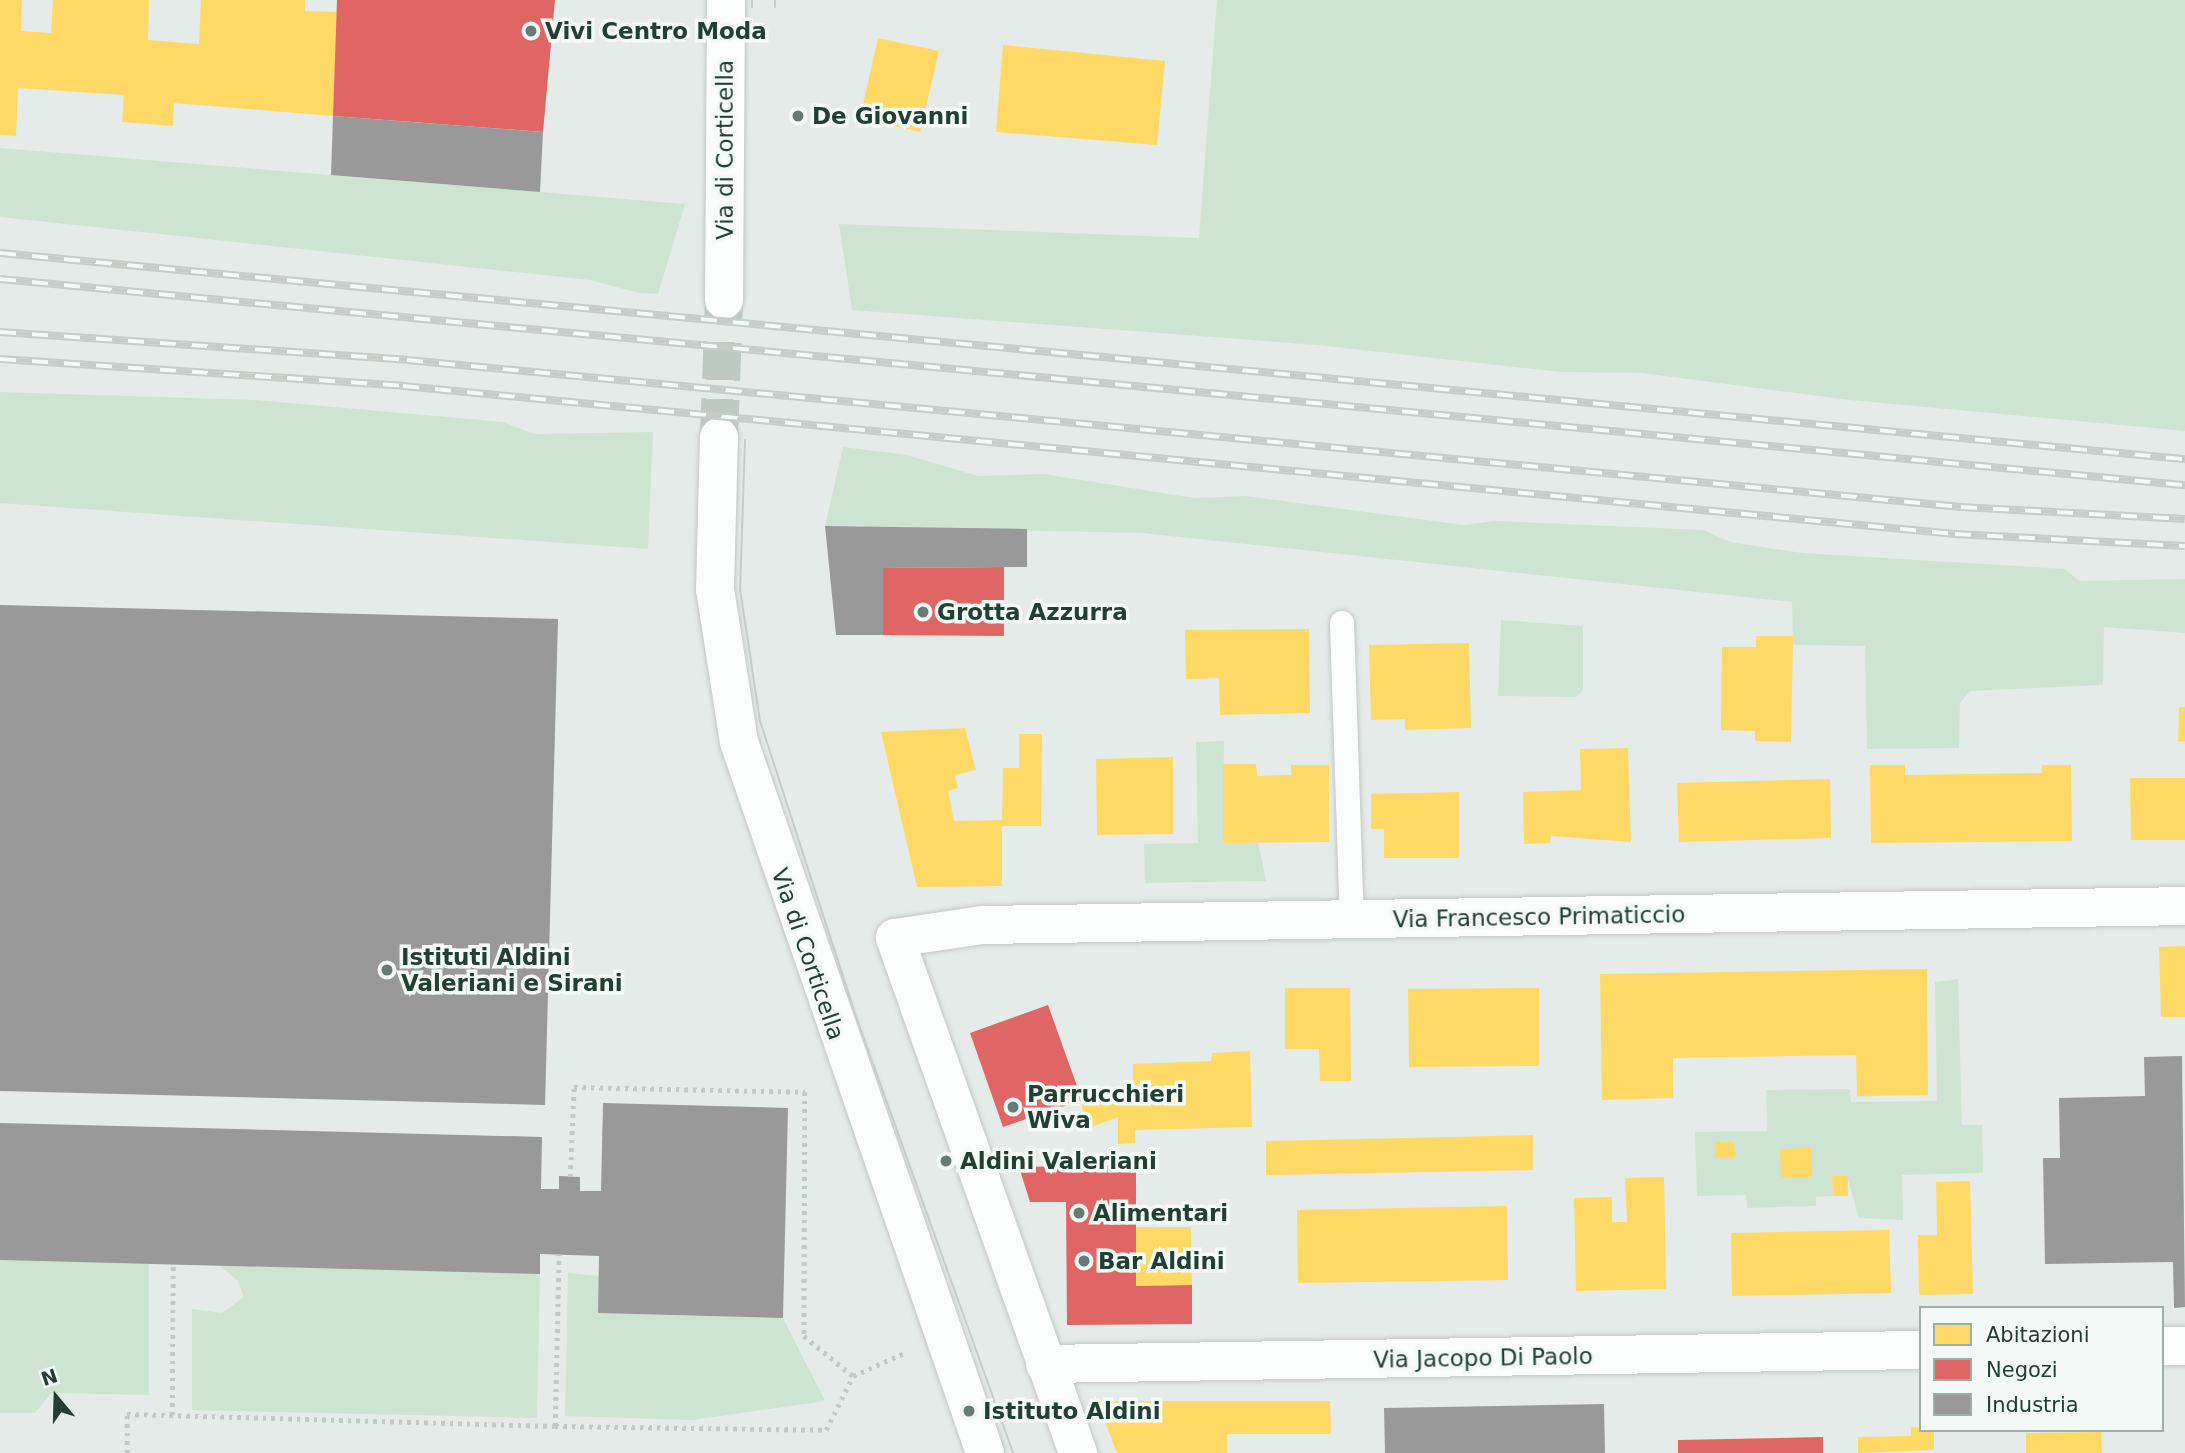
<!DOCTYPE html>
<html>
<head>
<meta charset="utf-8">
<style>
	body { margin:0 }
	#map { position:relative; width:2185px; height:1453px; overflow:hidden; background:#e5ebe8; font-family:"DejaVu Sans",sans-serif }
	div>[style] { position:absolute }
	.green>* { inset:0; background:#cee4d3 }
	.homes>* { inset:0; background:#ffd966 }
	.shops>* { inset:0; background:#e06666 }
	.industry>* { inset:0; background:#999 }
	.secondary-tunnel>* { height:38px; margin-top:-19px; transform-origin:0; background:repeating-linear-gradient(90deg,#bec9c4 0 38px,transparent 0 57px) }
	.path>* { height:4.5px; margin-top:-2.25px; transform-origin:0; background:repeating-linear-gradient(90deg,#c1cbc6 0 3.5px,transparent 0 8.5px) }
	.roads { filter:drop-shadow(0 0 2px #c2c8c5) drop-shadow(0 0 2px #c2c8c5) }
	.lane>* { height:24px; margin:-12px; padding:0 12px; transform-origin:12px; border-radius:12px; background:#fbfcfc }
	.street>* { height:38px; margin:-19px; padding:0 19px; transform-origin:19px; border-radius:19px; background:#fbfcfc }
	.secondary>* { height:38px; margin:-19px; padding:0 19px; transform-origin:19px; border-radius:19px; background:#fbfcfc }
	.tram>* { height:2px; margin:-1px; padding:0 1px; transform-origin:1px; border-radius:1px; background:#c7ccc9 }
	.rail>* { height:8px; margin-top:-4px; transform-origin:0; background:repeating-linear-gradient(90deg,#f3f9f6 0 16px,#c7ccc9 0 32px); box-sizing:border-box; border-block:2px solid #c7ccc9 }
	.dots>* { width:19px; height:19px; translate:-50% -50%; box-sizing:border-box; border:4px solid #f3f9f6; border-radius:50% }
	span { translate:-50% -50%; white-space:nowrap; text-align:center; line-height:1.15; -webkit-text-stroke:7px #f3f9f6; paint-order:stroke }
	.poi-label { font-size:23px; color:#223f34; font-weight:700 }
	.left { translate:0 -50%; text-align:left }
	.street-label { font-size:23px; color:#223f34 }
	.legend { position:absolute; left:1919px; top:1306px; width:245px; height:126px; box-sizing:border-box; background:#f3f9f6; border:2px solid #9fafa8; margin:0; padding:9px 12px; list-style:none; font-size:21px; color:#223f34 }
	.legend li { display:flex; align-items:center; gap:14px; height:35px }
	.legend b { width:35px; border:2px solid #9fafa8 }
	.north { position:absolute; left:21px; top:1362px; width:70px; height:70px; -webkit-text-stroke:5px #f3f9f6; paint-order:stroke; rotate:341deg; font-size:19px; font-weight:700; line-height:28px; text-align:center; color:#223f34 }
	.north::after { content:''; display:block; margin:auto; width:24px; height:32px; background:#223f34; clip-path:polygon(50% 0,100% 100%,50% 72%,0 100%) }
</style>
</head>
<body>
<div id="map">
	<div class="green">
		<i style="clip-path:polygon(1217px 0,2185px 0,2185px 431px,1850px 400px,1642px 373px,1561px 372px,1317px 345px,852px 310px,839px 224px,1199px 238px)"></i>
		<i style="clip-path:polygon(0 148px,540px 192px,685px 204px,658px 294px,639px 293px,590px 280px,0 217px)"></i>
		<i style="clip-path:polygon(0 392px,256px 400px,503px 422px,534px 434px,653px 432px,648px 549px,0 503px)"></i>
		<i style="clip-path:polygon(843px 447px,907px 455px,978px 476px,1044px 474px,1194px 498px,1245px 496px,1464px 525px,1494px 521px,1704px 530px,1730px 542px,1802px 553px,2065px 569px,2079px 581px,2185px 579px,2185px 633px,2104px 627px,2103px 685px,1970px 691px,1960px 703px,1959px 748px,1867px 749px,1865px 646px,1793px 645px,1792px 602px,1142px 533px,825px 526px)"></i>
		<i style="clip-path:polygon(1501px 620px,1583px 626px,1583px 690px,1576px 697px,1498px 696px)"></i>
		<i style="clip-path:polygon(1224px 741px,1223px 842px,1258px 842px,1266px 881px,1145px 883px,1144px 844px,1198px 843px,1196px 742px)"></i>
		<i style="clip-path:polygon(1958px 979px,1962px 1125px,1982px 1125px,1983px 1173px,1902px 1175px,1903px 1220px,1859px 1218px,1847px 1176px,1832px 1176px,1833px 1196px,1816px 1197px,1816px 1206px,1747px 1208px,1746px 1195px,1697px 1196px,1695px 1132px,1767px 1131px,1766px 1090px,1850px 1089px,1851px 1102px,1937px 1101px,1935px 982px)"></i>
		<i style="clip-path:polygon(0 1260px,149px 1264px,149px 1395px,51px 1393px,35px 1413px,0 1413px)"></i>
		<i style="clip-path:polygon(220px 1266px,540px 1274px,537px 1418px,192px 1410px,192px 1309px,222px 1313px,244px 1297px,238px 1281px)"></i>
		<i style="clip-path:polygon(568px 1273px,599px 1276px,598px 1313px,783px 1318px,825px 1401px,692px 1420px,565px 1416px)"></i>
	</div>
	<div class="homes">
		<i style="clip-path:polygon(0 0,22px 0,21px 31px,51px 33px,53px 0,149px 0,148px 40px,199px 44px,201px 0,305px 0,305px 11px,337px 12px,333px 116px,174px 103px,173px 126px,122px 122px,124px 95px,18px 88px,16px 136px,0 135px)"></i>
		<i style="clip-path:polygon(878px 38px,939px 51px,920px 132px,860px 118px)"></i>
		<i style="clip-path:polygon(1003px 45px,1165px 61px,1157px 145px,996px 132px)"></i>
		<i style="clip-path:polygon(1309px 629px,1310px 713px,1220px 715px,1219px 678px,1186px 679px,1185px 630px)"></i>
		<i style="clip-path:polygon(1756px 636px,1793px 636px,1791px 742px,1755px 741px,1755px 731px,1721px 730px,1722px 647px,1756px 647px)"></i>
		<i style="clip-path:polygon(1469px 643px,1471px 728px,1405px 730px,1405px 719px,1371px 720px,1369px 645px)"></i>
		<i style="clip-path:polygon(2179px 707px,2185px 707px,2185px 741px,2178px 742px)"></i>
		<i style="clip-path:polygon(965px 728px,976px 770px,955px 775px,958px 788px,948px 791px,954px 821px,1002px 820px,1003px 768px,1019px 768px,1019px 734px,1042px 734px,1041px 826px,1002px 826px,1002px 886px,917px 887px,881px 732px)"></i>
		<i style="clip-path:polygon(1628px 748px,1631px 842px,1551px 836px,1550px 843px,1524px 844px,1523px 792px,1581px 790px,1580px 749px)"></i>
		<i style="clip-path:polygon(1173px 757px,1173px 834px,1097px 835px,1096px 759px)"></i>
		<i style="clip-path:polygon(1223px 764px,1256px 764px,1257px 776px,1291px 775px,1291px 765px,1329px 765px,1329px 842px,1223px 843px)"></i>
		<i style="clip-path:polygon(1870px 765px,1905px 765px,1905px 775px,2042px 773px,2042px 765px,2071px 765px,2072px 841px,1871px 843px)"></i>
		<i style="clip-path:polygon(2130px 778px,2185px 778px,2185px 840px,2131px 840px)"></i>
		<i style="clip-path:polygon(1830px 779px,1831px 838px,1679px 842px,1677px 783px)"></i>
		<i style="clip-path:polygon(1459px 792px,1459px 858px,1384px 858px,1384px 829px,1371px 829px,1371px 794px)"></i>
		<i style="clip-path:polygon(2185px 946px,2185px 1017px,2161px 1017px,2159px 947px)"></i>
		<i style="clip-path:polygon(1927px 969px,1928px 1095px,1857px 1096px,1856px 1055px,1673px 1058px,1673px 1098px,1602px 1100px,1600px 974px)"></i>
		<i style="clip-path:polygon(1285px 988px,1350px 988px,1351px 1081px,1320px 1081px,1319px 1049px,1285px 1049px)"></i>
		<i style="clip-path:polygon(1539px 988px,1539px 1066px,1409px 1067px,1408px 989px)"></i>
		<i style="clip-path:polygon(1250px 1051px,1252px 1127px,1135px 1130px,1135px 1143px,1118px 1144px,1118px 1117px,1083px 1130px,1082px 1100px,1133px 1081px,1133px 1064px,1211px 1061px,1212px 1053px)"></i>
		<i style="clip-path:polygon(1533px 1135px,1533px 1170px,1266px 1175px,1266px 1141px)"></i>
		<i style="clip-path:polygon(1715px 1142px,1734px 1142px,1735px 1157px,1715px 1158px)"></i>
		<i style="clip-path:polygon(1811px 1148px,1812px 1177px,1781px 1178px,1780px 1149px)"></i>
		<i style="clip-path:polygon(1832px 1176px,1848px 1176px,1848px 1196px,1833px 1196px)"></i>
		<i style="clip-path:polygon(1664px 1177px,1666px 1289px,1576px 1291px,1574px 1198px,1612px 1197px,1612px 1222px,1627px 1222px,1625px 1178px)"></i>
		<i style="clip-path:polygon(1970px 1181px,1973px 1294px,1919px 1295px,1918px 1235px,1937px 1235px,1936px 1182px)"></i>
		<i style="clip-path:polygon(1507px 1206px,1508px 1280px,1298px 1283px,1297px 1210px)"></i>
		<i style="clip-path:polygon(1136px 1227px,1191px 1227px,1192px 1285px,1136px 1286px)"></i>
		<i style="clip-path:polygon(1889px 1230px,1891px 1293px,1732px 1296px,1731px 1233px)"></i>
		<i style="clip-path:polygon(1097px 1401px,1330px 1401px,1331px 1434px,1227px 1434px,1227px 1453px,1117px 1453px)"></i>
		<i style="clip-path:polygon(1911px 1427px,1934px 1430px,1934px 1450px,1858px 1453px,1858px 1437px,1911px 1436px)"></i>
		<i style="clip-path:polygon(2101px 1432px,2102px 1453px,2026px 1453px,2026px 1433px)"></i>
	</div>
	<div class="shops">
		<i style="clip-path:polygon(337px 0,555px 0,543px 132px,333px 116px)"></i>
		<i style="clip-path:polygon(1004px 567px,1004px 636px,883px 635px,883px 568px)"></i>
		<i style="clip-path:polygon(1048px 1005px,1082px 1100px,1003px 1127px,970px 1033px)"></i>
		<i style="clip-path:polygon(1136px 1165px,1136px 1286px,1192px 1285px,1192px 1324px,1067px 1325px,1066px 1202px,1030px 1202px,1019px 1167px)"></i>
		<i style="clip-path:polygon(1823px 1437px,1823px 1453px,1678px 1453px,1678px 1440px)"></i>
	</div>
	<div class="industry">
		<i style="clip-path:polygon(333px 116px,543px 132px,540px 192px,331px 175px)"></i>
		<i style="clip-path:polygon(825px 526px,1027px 529px,1027px 567px,883px 568px,883px 635px,836px 635px)"></i>
		<i style="clip-path:polygon(0 605px,558px 619px,545px 1105px,0 1091px)"></i>
		<i style="clip-path:polygon(2182px 1056px,2185px 1307px,2174px 1308px,2173px 1262px,2045px 1264px,2043px 1158px,2060px 1158px,2059px 1098px,2145px 1096px,2144px 1057px)"></i>
		<i style="clip-path:polygon(603px 1103px,788px 1108px,783px 1318px,598px 1313px,599px 1256px,540px 1254px,540px 1274px,0 1260px,0 1123px,542px 1137px,541px 1189px,559px 1189px,559px 1176px,580px 1177px,580px 1191px,601px 1191px)"></i>
		<i style="clip-path:polygon(1604px 1404px,1605px 1453px,1385px 1453px,1384px 1408px)"></i>
	</div>
	<div class="secondary-tunnel">
		<i style="left:719px;top:437px;width:137px;rotate:-87.9deg"></i>
	</div>
	<div class="path">
		<i style="left:570px;top:1177px;width:90px;rotate:-87.5deg"></i>
		<i style="left:574px;top:1087px;width:231px;rotate:1.2deg"></i>
		<i style="left:805px;top:1092px;width:244px;rotate:90.2deg"></i>
		<i style="left:804px;top:1336px;width:63px;rotate:39.2deg"></i>
		<i style="left:172px;top:1415px;width:151px;rotate:-89.6deg"></i>
		<i style="left:555px;top:1426px;width:271px;rotate:0.8deg"></i>
		<i style="left:826px;top:1430px;width:60px;rotate:-63.4deg"></i>
		<i style="left:853px;top:1376px;width:56px;rotate:-24.3deg"></i>
		<i style="left:127px;top:1453px;width:39px;rotate:-90deg"></i>
		<i style="left:127px;top:1414px;width:428px;rotate:1.6deg"></i>
		<i style="left:555px;top:1426px;width:172px;rotate:-88.7deg"></i>
	</div>
	<div class="roads">
		<div class="lane">
			<i style="left:1342px;top:623px;width:297px;rotate:88.1deg"></i>
		</div>
		<div class="street">
			<i style="left:895px;top:938px;width:88px;rotate:-8.5deg"></i>
			<i style="left:982px;top:925px;width:1203px;rotate:-0.9deg"></i>
			<i style="left:2162px;top:1346px;width:23px"></i>
			<i style="left:1045px;top:1364px;width:876px;rotate:-0.92deg"></i>
		</div>
		<div class="secondary">
			<i style="left:724px;top:300px;width:300px;rotate:-89.6deg"></i>
			<i style="left:719px;top:437px;width:152px;rotate:91.5deg"></i>
			<i style="left:715px;top:589px;width:155px;rotate:81.1deg"></i>
			<i style="left:739px;top:742px;width:752px;rotate:70.91deg"></i>
			<i style="left:895px;top:938px;width:547px;rotate:70.44deg"></i>
		</div>
	</div>
	<div class="tram">
		<i style="left:752px;top:7px;width:7px;rotate:-90deg"></i>
		<i style="left:775px;top:7px;width:7px;rotate:-90deg"></i>
		<i style="left:745px;top:440px;width:149px;rotate:91.9deg"></i>
		<i style="left:740px;top:589px;width:134px;rotate:81.4deg"></i>
		<i style="left:760px;top:721px;width:305px;rotate:72deg"></i>
		<i style="left:854px;top:1011px;width:470px;rotate:70.2deg"></i>
	</div>
	<div class="rail">
		<i style="left:0;top:253px;width:2195px;rotate:5.39deg"></i>
		<i style="left:0;top:279px;width:2195px;rotate:5.39deg"></i>
		<i style="left:0;top:332px;width:408px;rotate:3.9deg"></i>
		<i style="left:407px;top:360px;width:1561px;rotate:5.4deg"></i>
		<i style="left:1961px;top:507px;width:224px;rotate:3.1deg"></i>
		<i style="left:0;top:359px;width:404px;rotate:3.8deg"></i>
		<i style="left:403px;top:386px;width:1559px;rotate:5.45deg"></i>
		<i style="left:1955px;top:534px;width:230px;rotate:3deg"></i>
	</div>
	<div class="dots">
		<i style="left:531px;top:31px;background:#667b73"></i>
		<i style="left:798px;top:116px;background:#667b73"></i>
		<i style="left:923px;top:612px;background:#667b73"></i>
		<i style="left:387px;top:970px;background:#667b73"></i>
		<i style="left:1013px;top:1107px;background:#667b73"></i>
		<i style="left:946px;top:1161px;background:#667b73"></i>
		<i style="left:1079px;top:1213px;background:#667b73"></i>
		<i style="left:1084px;top:1261px;background:#667b73"></i>
		<i style="left:969px;top:1411px;background:#667b73"></i>
	</div>
	<div class="poi-label">
		<span class="left" style="left:545px;top:31px">Vivi Centro Moda</span>
		<span class="left" style="left:812px;top:116px">De Giovanni</span>
		<span class="left" style="left:937px;top:612px">Grotta Azzurra</span>
		<span class="left" style="left:401px;top:970px">Istituti Aldini<br>Valeriani e Sirani</span>
		<span class="left" style="left:1027px;top:1107px">Parrucchieri<br>Wiva</span>
		<span class="left" style="left:960px;top:1161px">Aldini Valeriani</span>
		<span class="left" style="left:1093px;top:1213px">Alimentari</span>
		<span class="left" style="left:1098px;top:1261px">Bar Aldini</span>
		<span class="left" style="left:983px;top:1411px">Istituto Aldini</span>
	</div>
	<div class="street-label">
		<span style="left:725px;top:150px;rotate:-90deg">Via di Corticella</span>
		<span style="left:1539px;top:917px;rotate:-1deg">Via Francesco Primaticcio</span>
		<span style="left:808px;top:954px;rotate:71deg">Via di Corticella</span>
		<span style="left:1483px;top:1358px;rotate:-1deg">Via Jacopo Di Paolo</span>
	</div>
	<ul class="legend">
	<li><b style="height:19px;background:#ffd966"></b>Abitazioni</li>
	<li><b style="height:19px;background:#e06666"></b>Negozi</li>
	<li><b style="height:19px;background:#999"></b>Industria</li>
	</ul>
	<div class="north">N</div>
</div>
</body>
</html>
